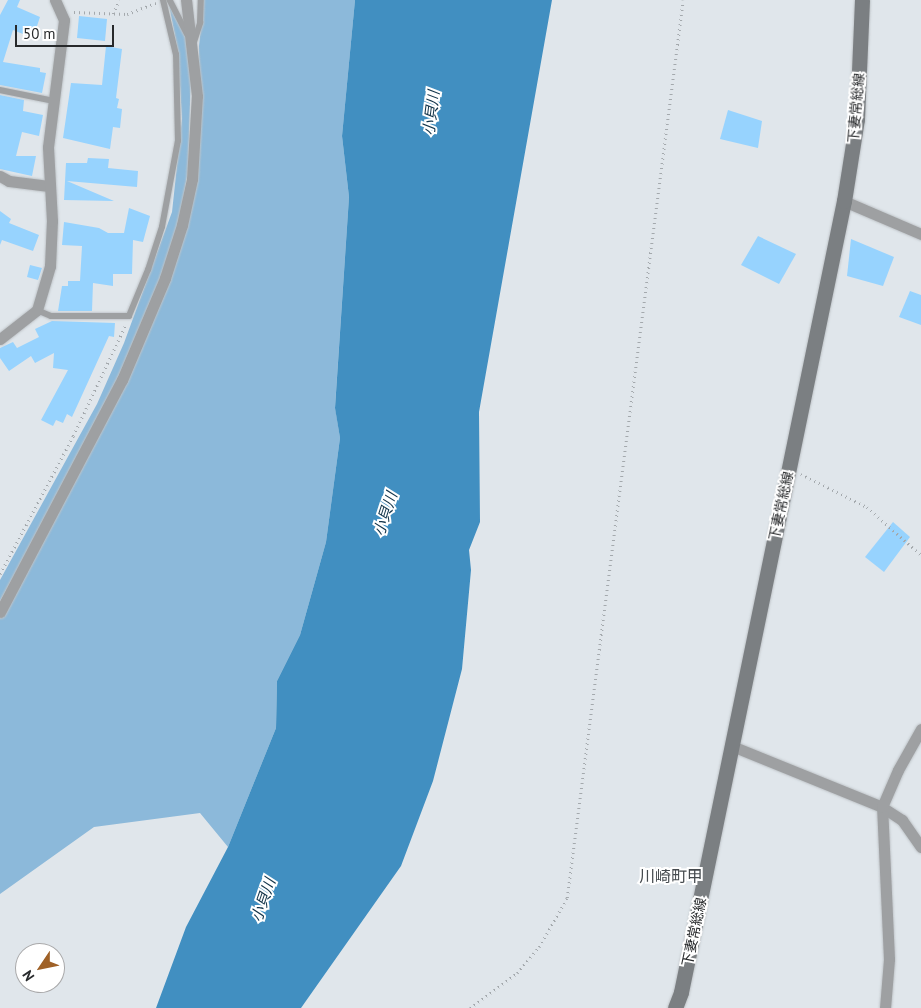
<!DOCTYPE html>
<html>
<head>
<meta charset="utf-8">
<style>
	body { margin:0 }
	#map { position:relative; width:921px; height:1008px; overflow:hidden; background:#e0e6eb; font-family:"PT Sans","Noto Sans JP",sans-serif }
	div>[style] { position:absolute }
	.green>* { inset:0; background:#8cb9da }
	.water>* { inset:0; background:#418fc1 }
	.building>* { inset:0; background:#97d3fe }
	.path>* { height:2.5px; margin-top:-1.25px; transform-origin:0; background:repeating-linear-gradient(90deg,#a4a9ad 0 1px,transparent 0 5px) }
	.roads { filter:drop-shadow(0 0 1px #bfc4c8) drop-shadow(0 0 1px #bfc4c8) }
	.lane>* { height:5.5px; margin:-2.75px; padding:0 2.75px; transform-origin:2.75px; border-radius:2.75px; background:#9ea0a2 }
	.street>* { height:11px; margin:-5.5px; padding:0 5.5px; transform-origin:5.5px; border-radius:5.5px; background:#9ea0a2 }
	.secondary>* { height:15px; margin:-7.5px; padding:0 7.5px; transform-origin:7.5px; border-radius:7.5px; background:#7b7f82 }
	span { translate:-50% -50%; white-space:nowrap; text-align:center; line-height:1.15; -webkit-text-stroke:4px #fff; paint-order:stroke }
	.street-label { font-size:14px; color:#27292b }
	.water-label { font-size:15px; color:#103248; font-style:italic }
	.quarter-label { font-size:16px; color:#454a4e }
	.north { position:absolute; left:15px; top:943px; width:50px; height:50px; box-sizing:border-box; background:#fff; border:1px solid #a9a9aa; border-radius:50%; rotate:236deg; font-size:14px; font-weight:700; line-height:20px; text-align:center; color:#27292b }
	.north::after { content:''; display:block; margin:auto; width:18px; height:22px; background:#9f6127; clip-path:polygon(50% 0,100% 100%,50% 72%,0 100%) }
	.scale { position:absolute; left:15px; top:25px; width:99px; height:22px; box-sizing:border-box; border:2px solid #27292b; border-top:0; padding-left:6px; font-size:15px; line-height:18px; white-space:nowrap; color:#27292b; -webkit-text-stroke:4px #fff; paint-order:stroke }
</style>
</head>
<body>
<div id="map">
	<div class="green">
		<i style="clip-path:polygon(168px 0,189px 41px,191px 70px,188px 171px,179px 221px,161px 276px,105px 408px,0 601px,0 580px,97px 404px,124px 343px,172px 212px,182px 119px,178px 51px)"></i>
		<i style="clip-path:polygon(204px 0,355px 0,342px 136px,349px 197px,335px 407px,340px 438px,326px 542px,300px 635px,277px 681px,276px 728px,228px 847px,200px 813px,94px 827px,0 894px,0 619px,86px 461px,137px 356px,197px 176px,200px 133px,199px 46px)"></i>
	</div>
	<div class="water">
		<i style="clip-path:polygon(355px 0,552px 0,479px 412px,480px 522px,469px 550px,471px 570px,462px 669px,433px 781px,401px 866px,301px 1008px,156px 1008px,186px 927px,228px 847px,276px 728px,277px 681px,300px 635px,326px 542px,340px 438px,335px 408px,349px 197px,342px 136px)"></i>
	</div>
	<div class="building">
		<i style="clip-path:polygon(8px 0,20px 0,17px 7px,40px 17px,33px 38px,13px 30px,3px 62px,40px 68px,40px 72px,46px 73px,42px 93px,0 85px,0 15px)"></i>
		<i style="clip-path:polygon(79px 16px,107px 19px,105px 41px,77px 38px)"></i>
		<i style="clip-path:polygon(106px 46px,122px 49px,116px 98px,119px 99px,117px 108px,122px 109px,120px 128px,113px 127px,110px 149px,63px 138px,71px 83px,102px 85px)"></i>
		<i style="clip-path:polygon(0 95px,24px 100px,23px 111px,43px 115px,39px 136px,22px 132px,16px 156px,36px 156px,32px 176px,0 169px)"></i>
		<i style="clip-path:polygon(728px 110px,762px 121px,758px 148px,720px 139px)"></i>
		<i style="clip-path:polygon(88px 158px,109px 159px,108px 168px,138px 171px,137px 187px,67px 181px,114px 201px,64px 200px,66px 163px,87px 163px)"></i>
		<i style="clip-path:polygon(129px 208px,150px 216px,143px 242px,133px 240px,132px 274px,113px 274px,113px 286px,93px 283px,92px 311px,58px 311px,62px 286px,68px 286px,68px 281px,80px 281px,82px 246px,62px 245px,64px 222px,99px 228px,108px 233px,124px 233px)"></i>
		<i style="clip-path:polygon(0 211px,11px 219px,9px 223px,39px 235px,33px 251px,2px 240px,0 245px)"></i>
		<i style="clip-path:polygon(758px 236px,796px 254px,779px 284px,741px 265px)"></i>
		<i style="clip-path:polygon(851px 239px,894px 257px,883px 286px,847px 276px)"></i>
		<i style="clip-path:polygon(30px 265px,42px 268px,38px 280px,27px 277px)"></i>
		<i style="clip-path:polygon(910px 291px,921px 295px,921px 325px,899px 317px)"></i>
		<i style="clip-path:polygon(52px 321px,115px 323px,114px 337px,109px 336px,72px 417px,67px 414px,63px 423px,56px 420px,53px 426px,41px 420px,68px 370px,53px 368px,54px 353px,35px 363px,31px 356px,9px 371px,0 358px,0 348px,13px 342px,17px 348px,39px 337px,35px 329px)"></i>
		<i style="clip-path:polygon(893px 522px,910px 537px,884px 572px,865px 557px)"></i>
	</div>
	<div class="path">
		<i style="left:74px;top:12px;width:53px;rotate:2.2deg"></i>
		<i style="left:127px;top:14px;width:31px;rotate:-21deg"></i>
		<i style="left:113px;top:14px;width:15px;rotate:-67deg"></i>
		<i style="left:801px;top:474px;width:74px;rotate:26.6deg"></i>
		<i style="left:867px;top:507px;width:72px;rotate:41.6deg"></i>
		<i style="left:0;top:574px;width:156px;rotate:-62.1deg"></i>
		<i style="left:73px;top:436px;width:122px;rotate:-64.7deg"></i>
		<i style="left:470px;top:1008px;width:59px;rotate:-36.7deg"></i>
		<i style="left:517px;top:973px;width:34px;rotate:-50deg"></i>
		<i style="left:539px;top:947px;width:56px;rotate:-60.3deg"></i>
		<i style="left:567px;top:898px;width:905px;rotate:-82.64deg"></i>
	</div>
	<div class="roads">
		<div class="lane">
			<i style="left:170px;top:0;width:38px;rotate:63deg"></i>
			<i style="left:194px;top:42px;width:20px;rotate:-72deg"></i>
			<i style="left:200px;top:23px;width:23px;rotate:-88deg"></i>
			<i style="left:0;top:90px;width:55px;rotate:11.5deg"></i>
			<i style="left:37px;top:310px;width:15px;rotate:23deg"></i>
			<i style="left:51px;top:316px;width:78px"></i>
			<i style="left:129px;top:316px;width:50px;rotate:-67.6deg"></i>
			<i style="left:148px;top:270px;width:45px;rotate:-72deg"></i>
			<i style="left:162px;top:227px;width:87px;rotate:-79.5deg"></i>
			<i style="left:178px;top:141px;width:86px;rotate:-91.3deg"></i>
			<i style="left:176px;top:55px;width:57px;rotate:-103.3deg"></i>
		</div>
		<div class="street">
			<i style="left:0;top:176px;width:10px;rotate:29deg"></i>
			<i style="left:9px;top:181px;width:40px;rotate:7.1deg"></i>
			<i style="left:844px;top:201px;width:84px;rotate:23.2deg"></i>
			<i style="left:0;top:339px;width:47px;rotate:-38.1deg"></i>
			<i style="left:37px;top:310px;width:46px;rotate:-73.5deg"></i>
			<i style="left:50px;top:266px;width:45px;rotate:-87.5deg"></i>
			<i style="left:52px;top:221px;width:74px;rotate:-93.1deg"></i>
			<i style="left:48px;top:147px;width:128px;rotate:-82.8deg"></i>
			<i style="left:64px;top:20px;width:22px;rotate:-114deg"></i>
			<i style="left:0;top:612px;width:262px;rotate:-62.3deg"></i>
			<i style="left:122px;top:380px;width:111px;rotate:-67.1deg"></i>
			<i style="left:165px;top:278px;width:56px;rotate:-72.2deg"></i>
			<i style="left:182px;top:225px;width:47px;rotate:-77.7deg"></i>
			<i style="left:192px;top:179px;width:83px;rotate:-86.6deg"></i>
			<i style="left:197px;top:96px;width:97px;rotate:-96.5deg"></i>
			<i style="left:732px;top:746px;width:162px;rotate:22.1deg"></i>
			<i style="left:882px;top:807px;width:24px;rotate:33deg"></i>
			<i style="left:902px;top:820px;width:33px;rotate:55deg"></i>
			<i style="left:885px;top:1008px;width:49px;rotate:-85.3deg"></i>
			<i style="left:889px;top:959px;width:152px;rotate:-92.6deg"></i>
			<i style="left:882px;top:807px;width:40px;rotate:-66.6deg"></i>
			<i style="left:898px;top:770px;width:47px;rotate:-60.7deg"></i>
		</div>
		<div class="secondary">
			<i style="left:675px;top:1008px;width:17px;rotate:-69deg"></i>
			<i style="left:681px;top:992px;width:808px;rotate:-78.36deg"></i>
			<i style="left:844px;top:201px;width:83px;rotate:-81deg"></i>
			<i style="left:857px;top:119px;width:119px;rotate:-87.6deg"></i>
		</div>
	</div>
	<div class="street-label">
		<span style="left:856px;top:108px;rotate:-85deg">下妻常総線</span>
		<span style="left:781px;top:506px;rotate:-78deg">下妻常総線</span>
		<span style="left:694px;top:932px;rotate:-78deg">下妻常総線</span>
	</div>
	<div class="water-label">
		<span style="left:431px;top:113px;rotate:-83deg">小貝川</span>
		<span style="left:385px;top:514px;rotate:-72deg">小貝川</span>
		<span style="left:263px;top:900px;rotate:-71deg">小貝川</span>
	</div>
	<div class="quarter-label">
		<span style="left:671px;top:876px">川崎町甲</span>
	</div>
	<div class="north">N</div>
	<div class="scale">50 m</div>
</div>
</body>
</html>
